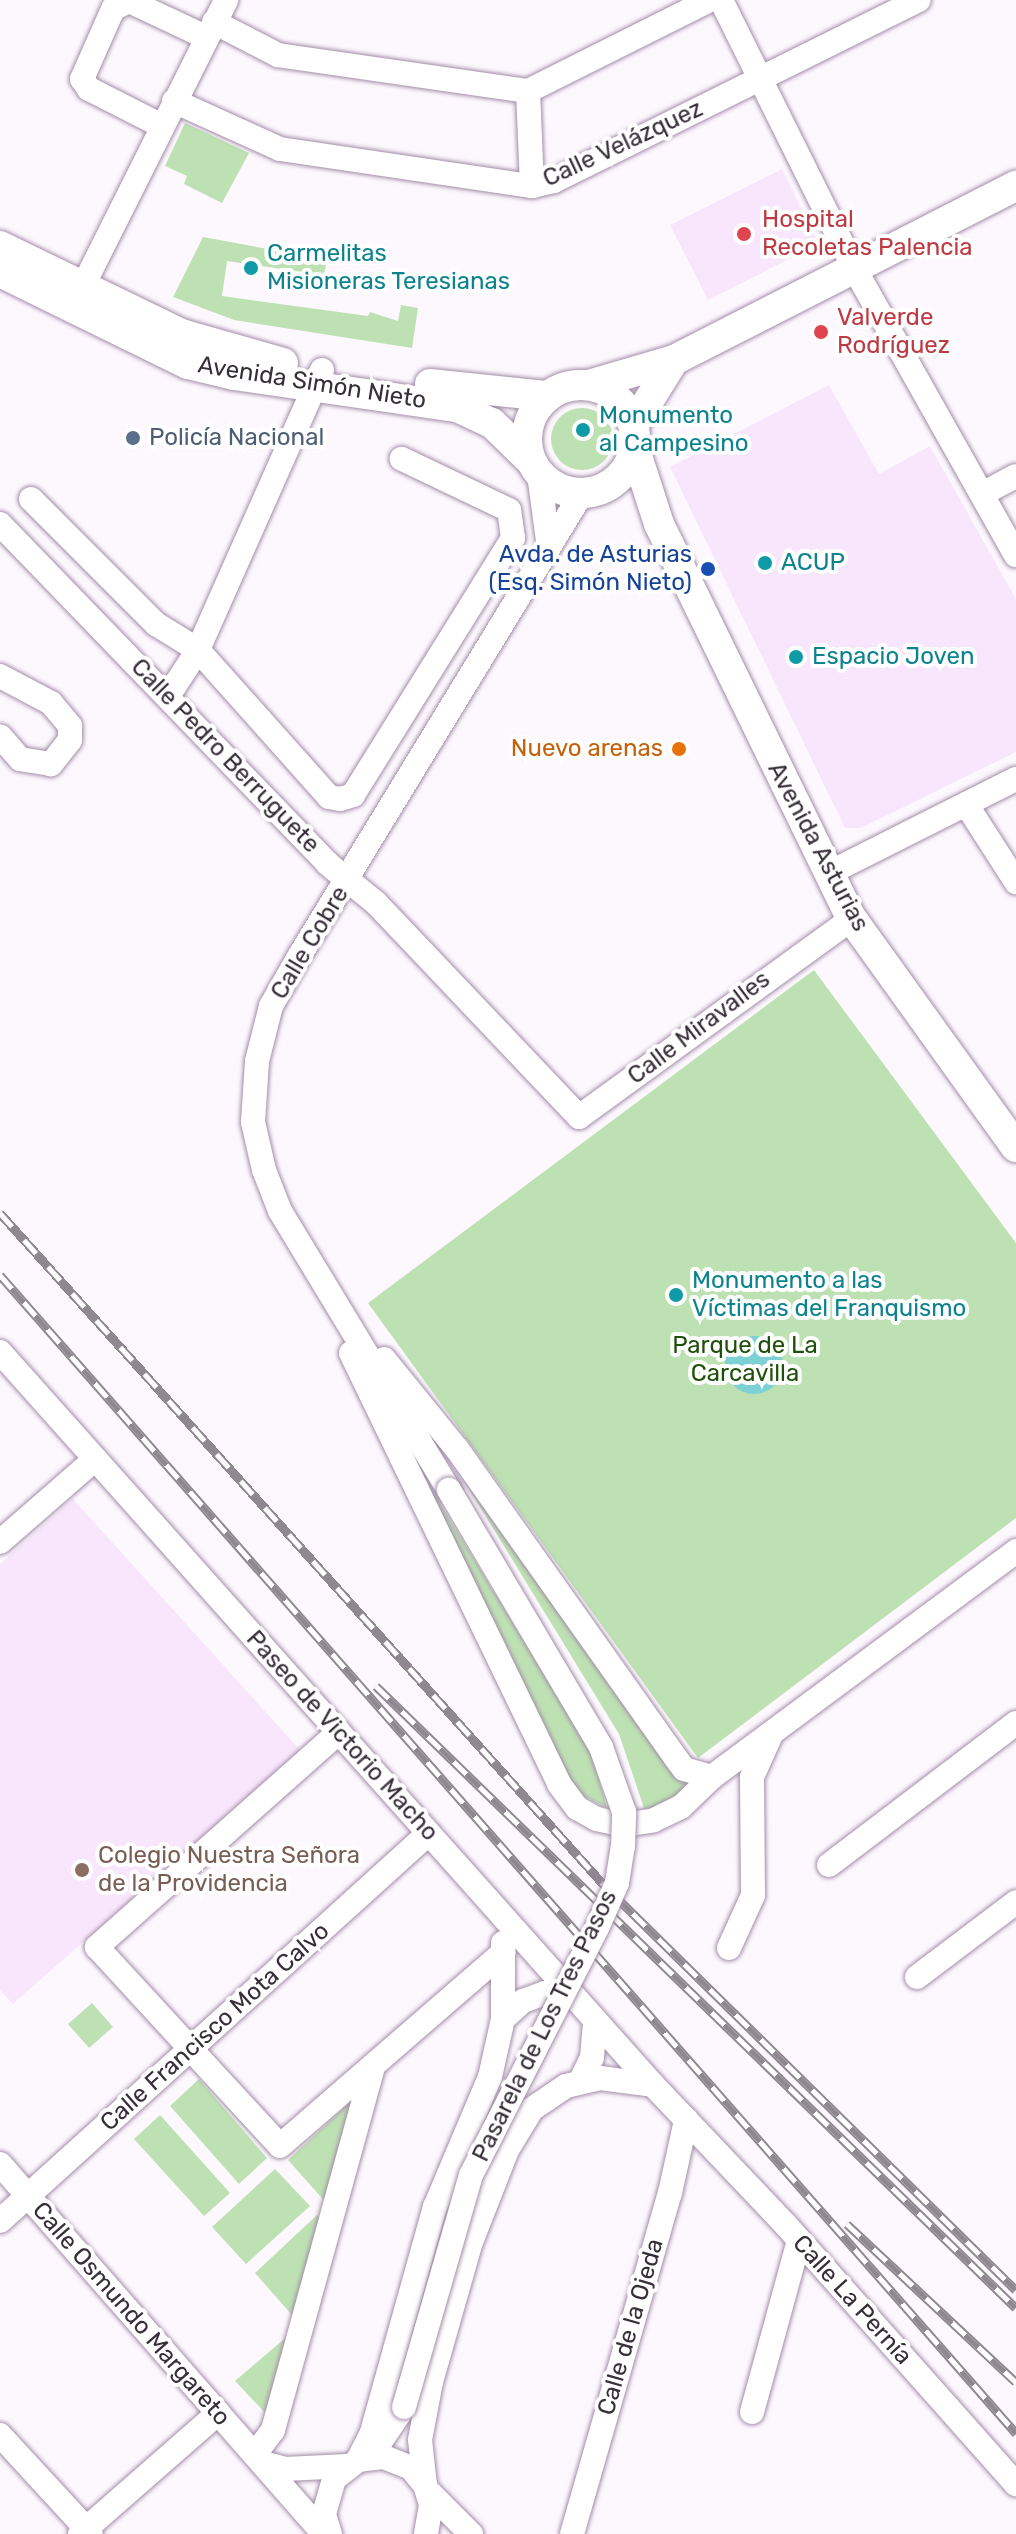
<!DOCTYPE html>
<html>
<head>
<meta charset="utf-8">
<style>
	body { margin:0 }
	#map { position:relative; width:1016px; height:2534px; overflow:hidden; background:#fdf8fe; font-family:Rubik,sans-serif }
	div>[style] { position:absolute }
	.built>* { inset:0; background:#f8e7fc }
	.green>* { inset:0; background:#bee1b3 }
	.round { border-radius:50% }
	.water>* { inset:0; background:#7dd1d5 }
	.roads { filter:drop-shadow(0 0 2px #a38da8) drop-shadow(0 0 2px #a38da8) }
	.minor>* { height:24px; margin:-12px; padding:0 12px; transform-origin:12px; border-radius:12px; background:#fff }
	.major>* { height:30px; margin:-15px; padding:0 15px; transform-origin:15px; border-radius:15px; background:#fff }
	.major>.ring { margin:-15px; padding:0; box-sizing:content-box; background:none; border:30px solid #fff; border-radius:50% }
	.rail>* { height:9px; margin-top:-4.5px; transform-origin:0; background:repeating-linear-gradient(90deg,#fff 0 18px,#8f8890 0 36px); box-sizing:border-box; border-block:2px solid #8f8890 }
	.bridges { filter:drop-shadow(0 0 2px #a38da8) drop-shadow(0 0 2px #a38da8) }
	.minor-bridge>* { height:24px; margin:-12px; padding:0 12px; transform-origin:12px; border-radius:12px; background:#fff }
	.dots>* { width:22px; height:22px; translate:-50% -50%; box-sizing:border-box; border:4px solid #fff; border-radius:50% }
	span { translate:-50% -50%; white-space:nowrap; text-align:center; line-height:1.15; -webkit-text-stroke:8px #fff; paint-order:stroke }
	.street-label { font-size:24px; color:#372e39 }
	.health-label { font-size:24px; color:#be3a42 }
	.left { translate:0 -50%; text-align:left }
	.culture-label { font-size:24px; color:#0d838f }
	.service-label { font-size:24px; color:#4e5e75 }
	.transit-label { font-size:24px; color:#164399 }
	.right { translate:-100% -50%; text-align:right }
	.food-label { font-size:24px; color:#c56008 }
	.park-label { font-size:24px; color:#1f5009 }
	.education-label { font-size:24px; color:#785e54 }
</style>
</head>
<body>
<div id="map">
	<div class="built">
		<i style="clip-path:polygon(782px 169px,819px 244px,708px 300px,670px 225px)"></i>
		<i style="clip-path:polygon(829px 385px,879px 474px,930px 446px,1016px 599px,1016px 752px,861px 828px,845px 828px,670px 467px)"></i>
		<i style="clip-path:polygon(73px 1499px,300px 1750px,13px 2004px,0 1990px,0 1564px)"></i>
	</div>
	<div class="green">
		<i style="clip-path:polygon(185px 123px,249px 153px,222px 203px,184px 184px,187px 176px,165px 166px)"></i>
		<i style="clip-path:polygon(203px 237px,327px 260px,324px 275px,227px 261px,222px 296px,368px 316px,370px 312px,398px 321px,401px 305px,418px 308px,412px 348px,234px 320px,173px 297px)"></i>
		<i class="round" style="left:551px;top:408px;width:62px;height:62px"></i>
		<i style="clip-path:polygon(814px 970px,1016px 1243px,1016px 1518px,698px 1758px,368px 1303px)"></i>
		<i style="clip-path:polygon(458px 1471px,696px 1786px,645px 1811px,619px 1734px)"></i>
		<i style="clip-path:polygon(429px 1485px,591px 1752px,607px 1808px,579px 1794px,562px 1770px,423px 1488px)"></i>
		<i style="clip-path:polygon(92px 2003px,113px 2027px,89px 2048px,68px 2024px)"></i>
		<i style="clip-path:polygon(199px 2079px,267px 2158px,239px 2184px,170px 2106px)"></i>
		<i style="clip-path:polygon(359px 2094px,329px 2206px,288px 2160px)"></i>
		<i style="clip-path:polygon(160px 2115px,230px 2193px,204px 2216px,134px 2139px)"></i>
		<i style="clip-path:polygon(275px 2169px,310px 2206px,246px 2264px,212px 2227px)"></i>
		<i style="clip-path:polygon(317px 2215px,324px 2222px,298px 2322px,255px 2273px)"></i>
		<i style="clip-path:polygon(290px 2334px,271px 2419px,235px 2381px)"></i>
	</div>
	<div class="water">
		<i class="round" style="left:725px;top:1336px;width:58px;height:58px"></i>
	</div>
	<div class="roads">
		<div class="minor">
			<i style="left:721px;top:0;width:297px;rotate:63.6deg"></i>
			<i style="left:853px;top:266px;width:332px;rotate:60.6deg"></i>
			<i style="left:214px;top:22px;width:72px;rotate:27.3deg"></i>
			<i style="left:278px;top:55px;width:253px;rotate:8.2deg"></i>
			<i style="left:528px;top:91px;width:203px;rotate:-26.6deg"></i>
			<i style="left:528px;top:91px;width:95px;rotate:87.6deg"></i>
			<i style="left:174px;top:101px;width:116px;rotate:24.4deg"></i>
			<i style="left:280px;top:149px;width:255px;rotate:8.4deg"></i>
			<i style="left:532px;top:186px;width:23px;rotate:-13deg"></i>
			<i style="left:554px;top:181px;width:407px;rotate:-26.4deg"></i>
			<i style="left:160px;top:125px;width:80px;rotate:-153.1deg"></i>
			<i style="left:89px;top:89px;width:12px;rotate:-125deg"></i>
			<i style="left:82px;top:79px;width:77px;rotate:-66.1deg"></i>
			<i style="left:113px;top:9px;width:18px;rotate:-27deg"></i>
			<i style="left:129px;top:1px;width:85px;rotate:25.1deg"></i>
			<i style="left:82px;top:288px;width:322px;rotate:-63.4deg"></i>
			<i style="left:322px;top:370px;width:306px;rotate:113.9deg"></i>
			<i style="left:198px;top:650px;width:197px;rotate:48.3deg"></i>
			<i style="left:329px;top:797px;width:11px;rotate:10deg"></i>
			<i style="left:340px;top:799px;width:14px;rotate:-17deg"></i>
			<i style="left:353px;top:795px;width:303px;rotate:-58.1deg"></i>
			<i style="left:513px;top:538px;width:28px;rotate:-98deg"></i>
			<i style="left:509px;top:510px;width:119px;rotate:-154.5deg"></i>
			<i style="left:539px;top:474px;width:68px;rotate:82.3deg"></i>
			<i style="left:982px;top:494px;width:38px;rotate:-28deg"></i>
			<i style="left:31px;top:499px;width:177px;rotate:45deg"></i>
			<i style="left:156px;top:624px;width:49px;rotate:31.8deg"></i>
			<i style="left:198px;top:650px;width:55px;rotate:123.1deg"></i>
			<i style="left:0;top:524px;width:472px;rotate:46deg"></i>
			<i style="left:328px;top:864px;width:62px;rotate:39.1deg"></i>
			<i style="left:376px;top:903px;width:295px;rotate:46.5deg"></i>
			<i style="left:579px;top:1117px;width:337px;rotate:-36deg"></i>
			<i style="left:0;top:676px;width:58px;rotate:27.9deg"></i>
			<i style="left:51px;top:703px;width:30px;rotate:50deg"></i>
			<i style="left:70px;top:726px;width:14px;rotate:90deg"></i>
			<i style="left:70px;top:740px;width:31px;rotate:128deg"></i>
			<i style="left:51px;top:764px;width:31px;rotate:-171deg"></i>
			<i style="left:20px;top:759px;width:30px;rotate:-131deg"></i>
			<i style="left:966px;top:804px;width:93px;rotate:57.3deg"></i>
			<i style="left:829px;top:873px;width:209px;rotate:-26.7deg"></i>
			<i style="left:0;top:1352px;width:982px;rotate:48.3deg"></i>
			<i style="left:653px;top:2085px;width:192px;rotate:46.5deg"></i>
			<i style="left:785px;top:2224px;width:348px;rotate:48.4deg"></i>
			<i style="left:351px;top:1353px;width:479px;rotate:64.2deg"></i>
			<i style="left:559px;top:1784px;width:30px;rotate:53deg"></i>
			<i style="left:577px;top:1808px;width:23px;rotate:29deg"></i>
			<i style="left:597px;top:1819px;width:28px;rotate:13deg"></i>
			<i style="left:624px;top:1825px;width:30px;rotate:-9deg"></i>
			<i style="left:654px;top:1820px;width:30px;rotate:-26deg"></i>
			<i style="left:681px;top:1807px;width:43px;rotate:-44.1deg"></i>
			<i style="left:712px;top:1777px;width:379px;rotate:-36.6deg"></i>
			<i style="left:384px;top:1359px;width:116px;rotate:51deg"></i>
			<i style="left:457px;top:1449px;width:377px;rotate:54.7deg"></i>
			<i style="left:675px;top:1757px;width:15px;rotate:53deg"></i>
			<i style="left:684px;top:1769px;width:29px;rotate:16deg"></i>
			<i style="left:449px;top:1490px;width:326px;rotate:-121.2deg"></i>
			<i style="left:280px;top:1211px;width:44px;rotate:-111.3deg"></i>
			<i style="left:264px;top:1170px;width:49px;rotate:-102.9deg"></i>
			<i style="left:253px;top:1122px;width:61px;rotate:-86.2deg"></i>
			<i style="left:257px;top:1061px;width:57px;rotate:-75.7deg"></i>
			<i style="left:271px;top:1006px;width:59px;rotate:-60.4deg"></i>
			<i style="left:300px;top:955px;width:541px;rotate:-58.6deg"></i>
			<i style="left:0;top:1542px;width:126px;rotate:-41.1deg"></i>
			<i style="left:339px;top:1732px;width:324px;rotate:138.4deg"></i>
			<i style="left:97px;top:1947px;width:270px;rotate:47.4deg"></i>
			<i style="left:280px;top:2146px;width:296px;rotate:-40.9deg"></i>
			<i style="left:829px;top:1865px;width:235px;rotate:-37.2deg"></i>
			<i style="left:729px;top:1948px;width:58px;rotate:-65.6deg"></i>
			<i style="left:753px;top:1895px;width:118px;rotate:-90.5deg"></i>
			<i style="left:752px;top:1777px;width:44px;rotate:-65.8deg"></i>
			<i style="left:917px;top:1977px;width:124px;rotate:-37.1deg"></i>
			<i style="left:503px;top:2019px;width:27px;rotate:-42deg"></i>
			<i style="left:523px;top:2001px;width:23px;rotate:-20deg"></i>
			<i style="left:545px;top:1993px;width:30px;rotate:8deg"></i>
			<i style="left:581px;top:2080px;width:25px;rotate:-64deg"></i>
			<i style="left:592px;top:2057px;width:37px;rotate:-85deg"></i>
			<i style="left:0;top:2164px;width:492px;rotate:48.8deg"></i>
			<i style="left:0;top:2221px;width:578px;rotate:-42.13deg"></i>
			<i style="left:752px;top:2412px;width:178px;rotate:-74.7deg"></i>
			<i style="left:0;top:2435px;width:134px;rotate:47.4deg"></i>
			<i style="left:255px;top:2454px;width:30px;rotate:-53deg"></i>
			<i style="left:273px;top:2430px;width:377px;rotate:-74.6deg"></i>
			<i style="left:372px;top:2454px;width:57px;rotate:-55.8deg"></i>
			<i style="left:358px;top:2460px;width:31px;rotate:-63deg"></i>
			<i style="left:372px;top:2432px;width:234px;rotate:-74.4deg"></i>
			<i style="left:435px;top:2207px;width:141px;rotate:-67.1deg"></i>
			<i style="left:490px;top:2077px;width:59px;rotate:-77.4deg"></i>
			<i style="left:503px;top:2019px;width:76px;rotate:-90deg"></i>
			<i style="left:263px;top:2463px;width:23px;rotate:15deg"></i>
			<i style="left:285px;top:2469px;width:62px;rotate:-2.8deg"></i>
			<i style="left:425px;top:2485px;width:45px;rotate:-96.3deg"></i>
			<i style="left:420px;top:2440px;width:59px;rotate:-79.3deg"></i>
			<i style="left:431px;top:2382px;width:146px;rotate:-74.1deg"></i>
			<i style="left:471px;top:2242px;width:99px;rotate:-68.6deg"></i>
			<i style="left:507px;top:2150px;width:48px;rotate:-58.6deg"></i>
			<i style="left:532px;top:2109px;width:41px;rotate:-34.1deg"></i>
			<i style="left:566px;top:2086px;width:35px;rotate:-13deg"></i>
			<i style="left:600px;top:2078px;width:53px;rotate:7.5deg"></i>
			<i style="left:428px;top:2491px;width:61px;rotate:45deg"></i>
			<i style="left:80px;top:2534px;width:184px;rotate:-41.2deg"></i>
			<i style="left:330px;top:2534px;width:21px;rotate:-107deg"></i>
			<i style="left:324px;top:2514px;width:36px;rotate:-74deg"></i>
			<i style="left:334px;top:2479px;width:31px;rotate:-38deg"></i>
			<i style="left:358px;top:2460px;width:26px;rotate:-7deg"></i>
			<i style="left:384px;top:2457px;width:29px;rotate:22deg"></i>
			<i style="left:411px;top:2468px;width:22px;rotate:51deg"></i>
			<i style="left:425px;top:2485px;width:21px;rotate:73deg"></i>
			<i style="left:431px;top:2505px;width:29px;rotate:100deg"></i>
			<i style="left:572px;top:2534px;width:355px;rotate:-74deg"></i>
			<i style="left:670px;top:2193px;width:75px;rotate:-77.6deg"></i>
		</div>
		<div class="major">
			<i style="left:0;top:246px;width:201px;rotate:25.9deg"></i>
			<i style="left:181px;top:334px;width:106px;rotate:15.9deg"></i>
			<i style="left:0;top:272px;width:209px;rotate:26.1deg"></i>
			<i style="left:188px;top:364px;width:47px;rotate:13.4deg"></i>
			<i style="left:234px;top:375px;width:225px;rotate:8.2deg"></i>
			<i style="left:457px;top:407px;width:38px;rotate:25deg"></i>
			<i style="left:492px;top:423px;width:53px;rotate:44.2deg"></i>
			<i style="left:430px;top:384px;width:118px;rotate:5.9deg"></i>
			<i class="ring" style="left:527px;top:385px;width:78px;height:78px"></i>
			<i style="left:589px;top:385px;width:89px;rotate:-16.4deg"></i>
			<i style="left:674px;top:360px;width:384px;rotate:-27deg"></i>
			<i style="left:634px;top:424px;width:75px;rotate:-58deg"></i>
			<i style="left:635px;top:450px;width:78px;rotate:72deg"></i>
			<i style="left:659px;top:524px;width:440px;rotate:64deg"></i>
			<i style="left:852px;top:919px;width:281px;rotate:54.3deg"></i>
		</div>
	</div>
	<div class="rail">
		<i style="left:0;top:1213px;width:908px;rotate:48.04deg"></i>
		<i style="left:607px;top:1888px;width:573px;rotate:44.51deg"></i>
		<i style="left:0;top:1275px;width:1541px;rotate:48.74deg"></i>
		<i style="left:376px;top:1686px;width:892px;rotate:44.18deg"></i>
		<i style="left:847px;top:2224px;width:231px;rotate:43.1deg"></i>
	</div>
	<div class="bridges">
		<div class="minor-bridge">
			<i style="left:404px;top:2407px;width:241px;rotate:-73.9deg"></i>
			<i style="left:471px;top:2175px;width:277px;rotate:-63deg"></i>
			<i style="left:597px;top:1928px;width:49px;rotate:-66deg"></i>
			<i style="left:617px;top:1883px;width:36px;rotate:-81deg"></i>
			<i style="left:623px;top:1847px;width:35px;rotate:-88deg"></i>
			<i style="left:624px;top:1812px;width:69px;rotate:-109.5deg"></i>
			<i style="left:601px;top:1747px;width:299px;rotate:-120.6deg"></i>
		</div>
	</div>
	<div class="dots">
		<i style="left:744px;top:234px;background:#e0444e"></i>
		<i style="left:251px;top:268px;background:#0f9aa8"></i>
		<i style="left:821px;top:332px;background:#e0444e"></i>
		<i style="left:583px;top:430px;background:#0f9aa8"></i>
		<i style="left:133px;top:438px;background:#5c6f8a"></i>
		<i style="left:765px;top:563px;background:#0f9aa8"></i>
		<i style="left:708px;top:569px;background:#1a4fb4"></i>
		<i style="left:796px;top:657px;background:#0f9aa8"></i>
		<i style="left:679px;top:749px;background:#e8710a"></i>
		<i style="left:676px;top:1295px;background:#0f9aa8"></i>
		<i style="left:82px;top:1870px;background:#8d6e63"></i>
	</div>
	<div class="street-label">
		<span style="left:623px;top:144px;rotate:-25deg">Calle Velázquez</span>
		<span style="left:312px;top:383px;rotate:9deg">Avenida Simón Nieto</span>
		<span style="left:225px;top:756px;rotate:46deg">Calle Pedro Berruguete</span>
		<span style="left:818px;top:847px;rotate:62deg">Avenida Asturias</span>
		<span style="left:310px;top:943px;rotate:-59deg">Calle Cobre</span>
		<span style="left:699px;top:1028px;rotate:-37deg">Calle Miravalles</span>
		<span style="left:342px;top:1736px;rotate:48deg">Paseo de Victorio Macho</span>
		<span style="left:545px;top:2026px;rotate:-64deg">Pasarela de Los Tres Pasos</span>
		<span style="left:215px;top:2027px;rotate:-42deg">Calle Francisco Mota Calvo</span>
		<span style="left:852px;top:2300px;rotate:48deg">Calle La Pernía</span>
		<span style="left:131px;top:2314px;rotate:49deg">Calle Osmundo Margareto</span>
		<span style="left:631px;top:2327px;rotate:-74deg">Calle de la Ojeda</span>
	</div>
	<div class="health-label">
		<span class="left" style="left:762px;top:234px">Hospital<br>Recoletas Palencia</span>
		<span class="left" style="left:837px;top:332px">Valverde<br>Rodríguez</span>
	</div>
	<div class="culture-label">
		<span class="left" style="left:267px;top:268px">Carmelitas<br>Misioneras Teresianas</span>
		<span class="left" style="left:599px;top:430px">Monumento<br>al Campesino</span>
		<span class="left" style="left:781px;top:563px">ACUP</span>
		<span class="left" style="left:812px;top:657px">Espacio Joven</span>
		<span class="left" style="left:692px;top:1295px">Monumento a las<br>Víctimas del Franquismo</span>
	</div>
	<div class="service-label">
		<span class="left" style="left:149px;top:438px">Policía Nacional</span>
	</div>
	<div class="transit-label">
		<span class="right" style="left:692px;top:569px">Avda. de Asturias<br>(Esq. Simón Nieto)</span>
	</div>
	<div class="food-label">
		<span class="right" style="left:663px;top:749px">Nuevo arenas</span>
	</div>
	<div class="park-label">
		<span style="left:745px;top:1360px">Parque de La<br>Carcavilla</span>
	</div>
	<div class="education-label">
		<span class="left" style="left:98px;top:1870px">Colegio Nuestra Señora<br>de la Providencia</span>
	</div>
</div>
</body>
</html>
